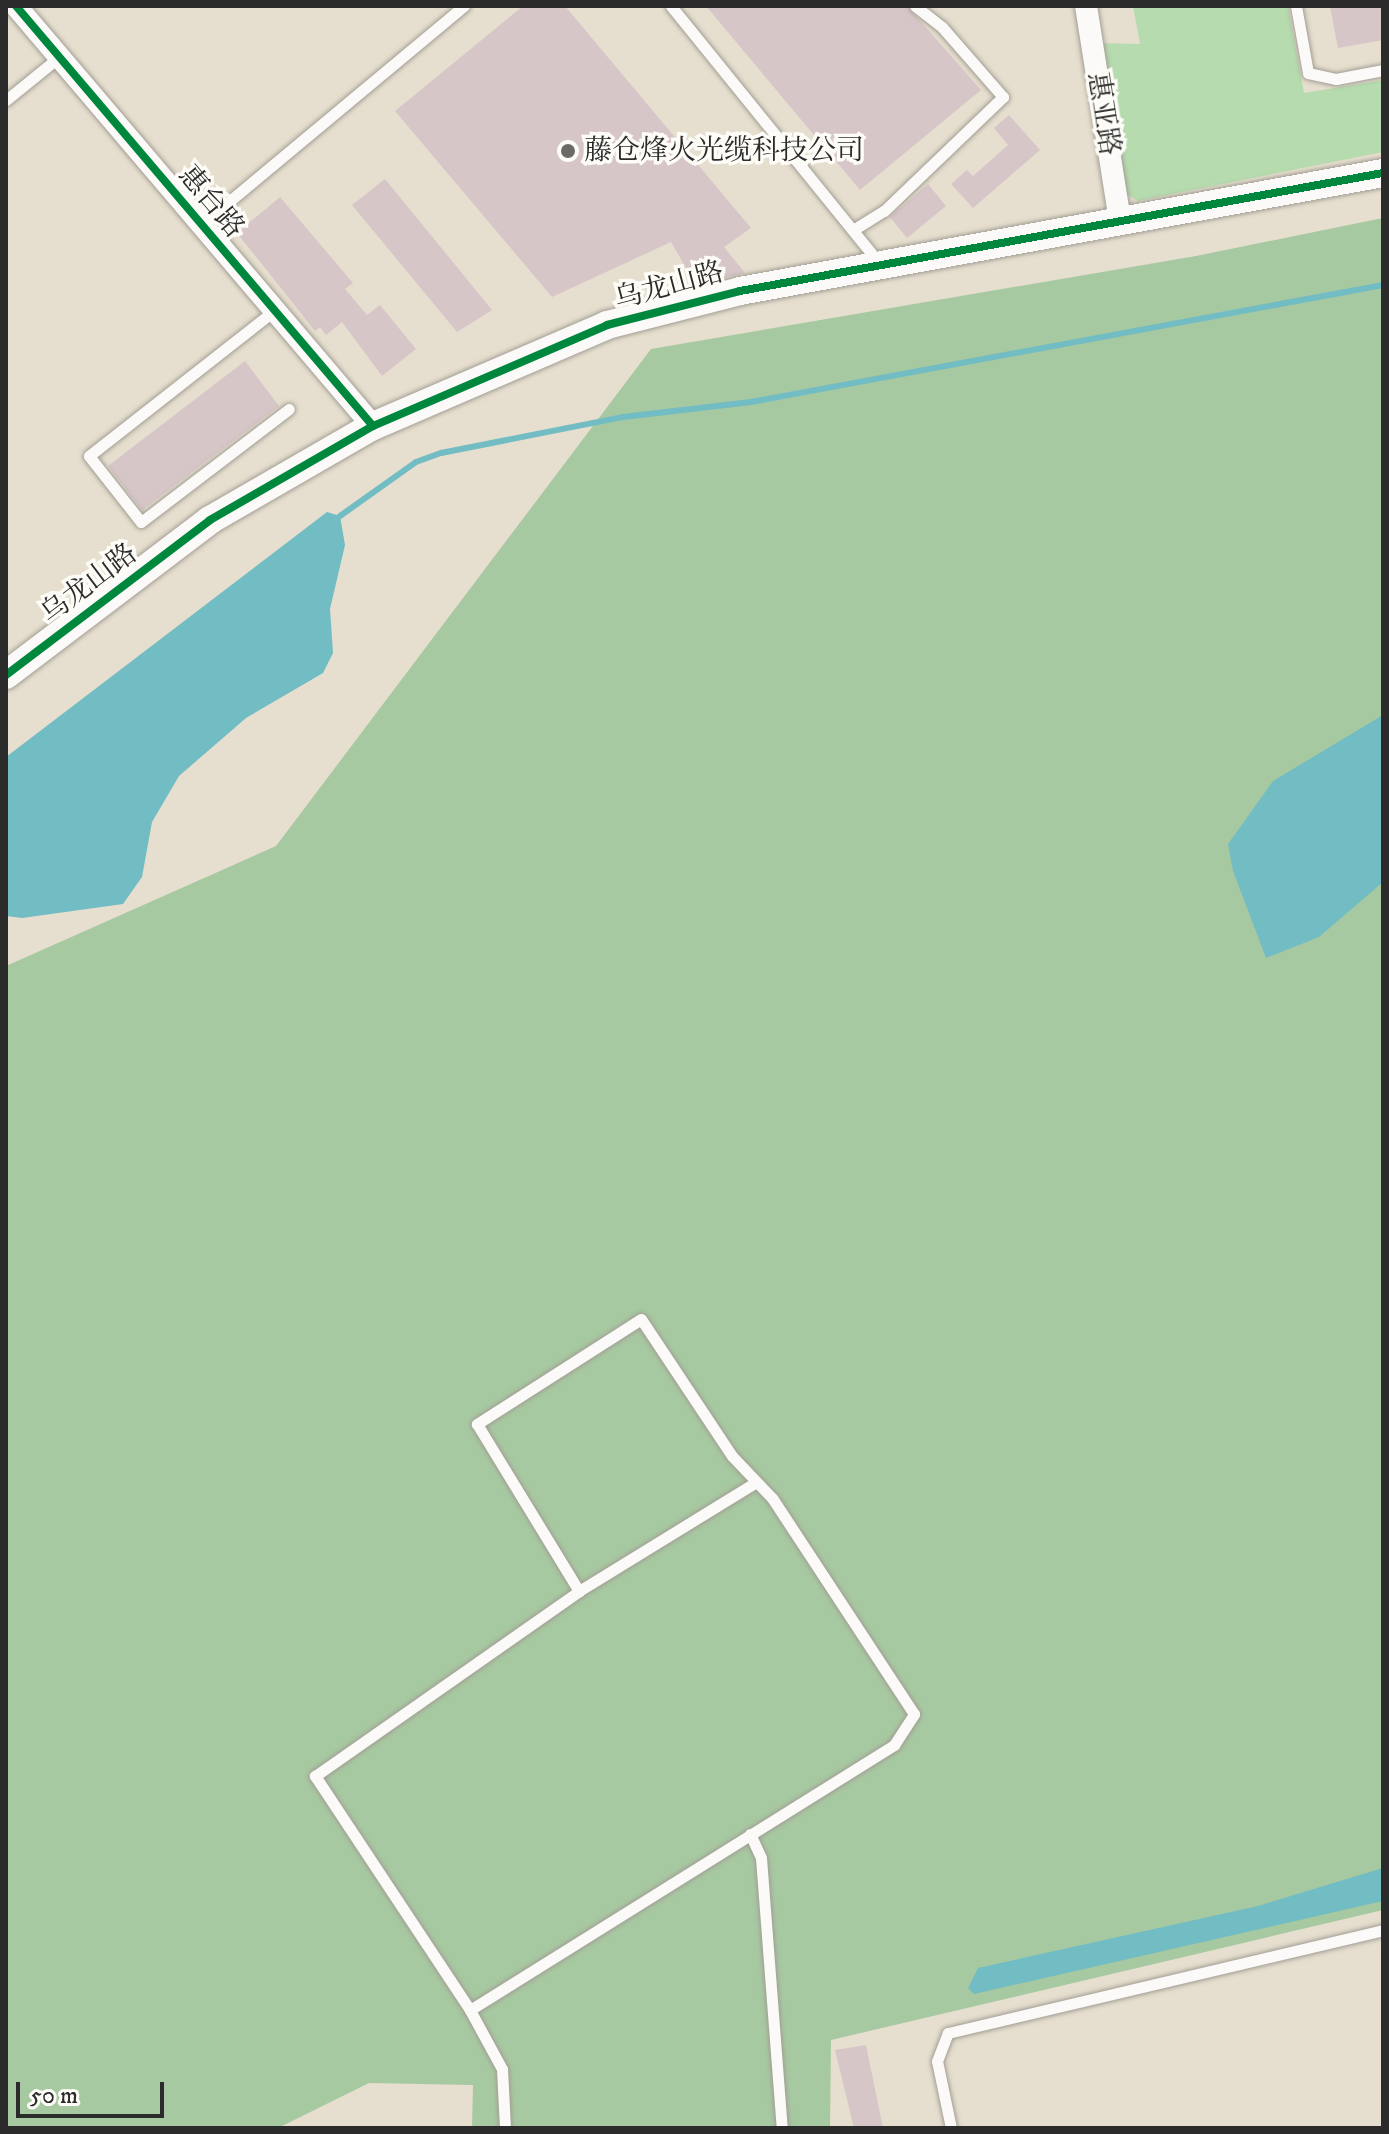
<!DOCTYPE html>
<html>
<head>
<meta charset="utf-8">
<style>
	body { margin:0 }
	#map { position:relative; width:1389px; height:2134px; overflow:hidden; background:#e6dece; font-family:"IM FELL DW Pica","Noto Serif SC",serif }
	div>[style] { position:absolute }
	.green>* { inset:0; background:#b6dbae }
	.forest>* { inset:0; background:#a7c9a1 }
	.water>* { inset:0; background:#72bcc3 }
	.stream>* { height:6px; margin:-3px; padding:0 3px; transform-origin:3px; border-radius:3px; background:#72bcc3 }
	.building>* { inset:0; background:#d7c6c8 }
	.roads { filter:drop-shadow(0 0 2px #a29e95) drop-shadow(0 0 2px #a29e95) }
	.service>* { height:11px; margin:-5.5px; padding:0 5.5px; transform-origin:5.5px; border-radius:5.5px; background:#fbfaf8 }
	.minor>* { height:22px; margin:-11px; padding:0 11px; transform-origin:11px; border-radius:11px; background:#fbfaf8 }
	.tertiary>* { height:28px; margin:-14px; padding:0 14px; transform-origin:14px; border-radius:14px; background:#fbfaf8 }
	.cycleway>* { height:8px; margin:-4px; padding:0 4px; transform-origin:4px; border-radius:4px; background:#00873e }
	.dots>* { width:22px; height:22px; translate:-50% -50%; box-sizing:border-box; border:4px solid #fdfcf7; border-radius:50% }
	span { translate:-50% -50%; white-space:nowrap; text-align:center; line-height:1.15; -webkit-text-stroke:7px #fdfcf7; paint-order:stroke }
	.street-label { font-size:28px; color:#2b2b2b }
	.poi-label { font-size:28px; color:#2b2b2b }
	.left { translate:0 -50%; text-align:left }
	.frame { position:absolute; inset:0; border:8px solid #2b2b2b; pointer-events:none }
	.scale { position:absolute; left:16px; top:2082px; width:148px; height:36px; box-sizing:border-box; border:4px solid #2b2b2b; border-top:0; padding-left:10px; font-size:24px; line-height:28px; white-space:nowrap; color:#2b2b2b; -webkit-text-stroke:6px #fdfcf7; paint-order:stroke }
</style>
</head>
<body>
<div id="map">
	<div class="green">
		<i style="clip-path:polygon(1133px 6px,1288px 6px,1304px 93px,1383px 80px,1383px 152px,1138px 201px,1126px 194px,1099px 43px,1140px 44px)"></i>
	</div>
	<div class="forest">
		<i style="clip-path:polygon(1383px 218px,1383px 1910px,831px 2040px,830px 2128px,472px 2128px,473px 2085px,369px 2083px,278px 2128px,6px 2128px,6px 966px,276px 846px,651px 349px,1196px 256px)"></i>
	</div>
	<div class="water">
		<i style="clip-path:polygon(327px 512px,340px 516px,345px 545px,330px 609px,333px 653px,323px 673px,246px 718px,179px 776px,152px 822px,142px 877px,123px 904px,22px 918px,6px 916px,6px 757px)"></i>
		<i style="clip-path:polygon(1383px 715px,1383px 882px,1319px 937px,1266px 958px,1233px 871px,1228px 844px,1273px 781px)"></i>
		<i style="clip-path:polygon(1383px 1868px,1383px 1901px,974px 1994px,968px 1988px,978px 1968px,1258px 1906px)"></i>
	</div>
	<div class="stream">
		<i style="left:340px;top:516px;width:93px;rotate:-35.4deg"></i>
		<i style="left:416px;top:462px;width:27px;rotate:-20deg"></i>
		<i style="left:441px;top:453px;width:186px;rotate:-11.2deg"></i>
		<i style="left:623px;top:417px;width:129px;rotate:-6.7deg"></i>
		<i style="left:751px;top:402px;width:643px;rotate:-10.49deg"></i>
	</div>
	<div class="building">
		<i style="clip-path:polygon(523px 6px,565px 6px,751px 228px,724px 247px,745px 273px,722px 278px,708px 259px,689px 273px,671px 242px,552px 297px,395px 111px)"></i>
		<i style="clip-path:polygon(706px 6px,907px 6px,981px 90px,860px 190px)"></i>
		<i style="clip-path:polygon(1330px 6px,1383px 6px,1383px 40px,1338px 48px)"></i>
		<i style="clip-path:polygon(1009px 115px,1040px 150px,973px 208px,951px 184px,967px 170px,973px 176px,1008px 145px,994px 128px)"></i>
		<i style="clip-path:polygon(385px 179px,492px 310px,457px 332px,352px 205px)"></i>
		<i style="clip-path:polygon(928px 184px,946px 206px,907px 238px,890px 217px)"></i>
		<i style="clip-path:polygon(280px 197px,353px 283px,345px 289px,367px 315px,380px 305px,416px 349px,382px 376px,342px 322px,326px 335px,320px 327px,315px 331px,237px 233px)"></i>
		<i style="clip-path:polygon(245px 361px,279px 406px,142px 510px,108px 466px)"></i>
		<i style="clip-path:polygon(866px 2045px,883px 2128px,854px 2128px,835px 2050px)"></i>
	</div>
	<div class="roads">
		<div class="service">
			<i style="left:671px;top:6px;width:333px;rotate:51deg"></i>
			<i style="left:1296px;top:6px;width:68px;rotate:79.8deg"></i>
			<i style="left:1308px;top:73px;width:29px;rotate:12deg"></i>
			<i style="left:1336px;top:79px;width:48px;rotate:-10.8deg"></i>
			<i style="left:6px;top:100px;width:68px;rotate:-39.1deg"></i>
			<i style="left:202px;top:224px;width:341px;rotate:-39.8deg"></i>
			<i style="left:853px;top:230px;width:36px;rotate:-32deg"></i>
			<i style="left:884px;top:211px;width:165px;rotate:-43.8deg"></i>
			<i style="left:1003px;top:97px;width:93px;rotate:-131.1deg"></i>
			<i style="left:942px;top:27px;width:34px;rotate:-142deg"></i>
			<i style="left:275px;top:310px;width:236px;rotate:141.9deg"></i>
			<i style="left:89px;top:456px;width:84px;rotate:51.8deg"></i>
			<i style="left:141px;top:522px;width:186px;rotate:-37.4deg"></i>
			<i style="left:750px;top:1834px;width:26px;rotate:65deg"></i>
			<i style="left:761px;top:1858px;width:271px;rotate:85.6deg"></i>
			<i style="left:470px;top:2010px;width:500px;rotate:-32.01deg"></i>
			<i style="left:894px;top:1745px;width:37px;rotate:-57deg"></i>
			<i style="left:914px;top:1714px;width:258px;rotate:-123.3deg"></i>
			<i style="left:772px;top:1498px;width:58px;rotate:-133.6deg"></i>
			<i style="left:732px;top:1456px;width:164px;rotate:-123.6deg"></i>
			<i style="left:641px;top:1319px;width:195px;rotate:147.4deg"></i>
			<i style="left:477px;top:1424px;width:196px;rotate:58.6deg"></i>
			<i style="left:505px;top:2128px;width:59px;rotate:-92.9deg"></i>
			<i style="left:502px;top:2069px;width:67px;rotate:-118.5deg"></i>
			<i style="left:470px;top:2010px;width:281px;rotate:-123.5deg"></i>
			<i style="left:315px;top:1776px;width:322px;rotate:-35deg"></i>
			<i style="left:579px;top:1591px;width:204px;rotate:-31.6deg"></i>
			<i style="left:951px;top:2128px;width:68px;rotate:-101.8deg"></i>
			<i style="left:937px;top:2061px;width:30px;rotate:-69deg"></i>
			<i style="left:948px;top:2033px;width:447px;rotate:-13.3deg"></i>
		</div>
		<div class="minor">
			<i style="left:16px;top:6px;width:551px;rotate:49.64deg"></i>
			<i style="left:1086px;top:6px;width:218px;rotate:81deg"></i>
		</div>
		<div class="tertiary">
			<i style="left:6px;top:675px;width:256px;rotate:-37.2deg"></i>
			<i style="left:210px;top:520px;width:188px;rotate:-30deg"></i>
			<i style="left:373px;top:426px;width:255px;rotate:-23.3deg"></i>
			<i style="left:607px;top:325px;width:137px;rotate:-14.3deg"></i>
			<i style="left:740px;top:291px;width:654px;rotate:-10.4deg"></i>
		</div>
	</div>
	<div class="cycleway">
		<i style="left:16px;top:6px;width:551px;rotate:49.64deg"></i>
		<i style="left:6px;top:675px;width:256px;rotate:-37.2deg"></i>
		<i style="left:210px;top:520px;width:188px;rotate:-30deg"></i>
		<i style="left:373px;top:426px;width:255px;rotate:-23.3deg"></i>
		<i style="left:607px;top:325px;width:137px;rotate:-14.3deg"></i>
		<i style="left:740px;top:291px;width:654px;rotate:-10.4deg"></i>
	</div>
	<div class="dots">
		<i style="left:568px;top:151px;background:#6c6a64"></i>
	</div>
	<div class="street-label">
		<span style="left:1103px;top:114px;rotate:81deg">惠亚路</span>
		<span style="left:211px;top:202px;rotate:50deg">惠台路</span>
		<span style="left:669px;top:286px;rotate:-15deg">乌龙山路</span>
		<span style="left:89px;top:584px;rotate:-37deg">乌龙山路</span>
	</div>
	<div class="poi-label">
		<span class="left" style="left:584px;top:151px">藤仓烽火光缆科技公司</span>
	</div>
	<div class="frame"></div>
	<div class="scale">50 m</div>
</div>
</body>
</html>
